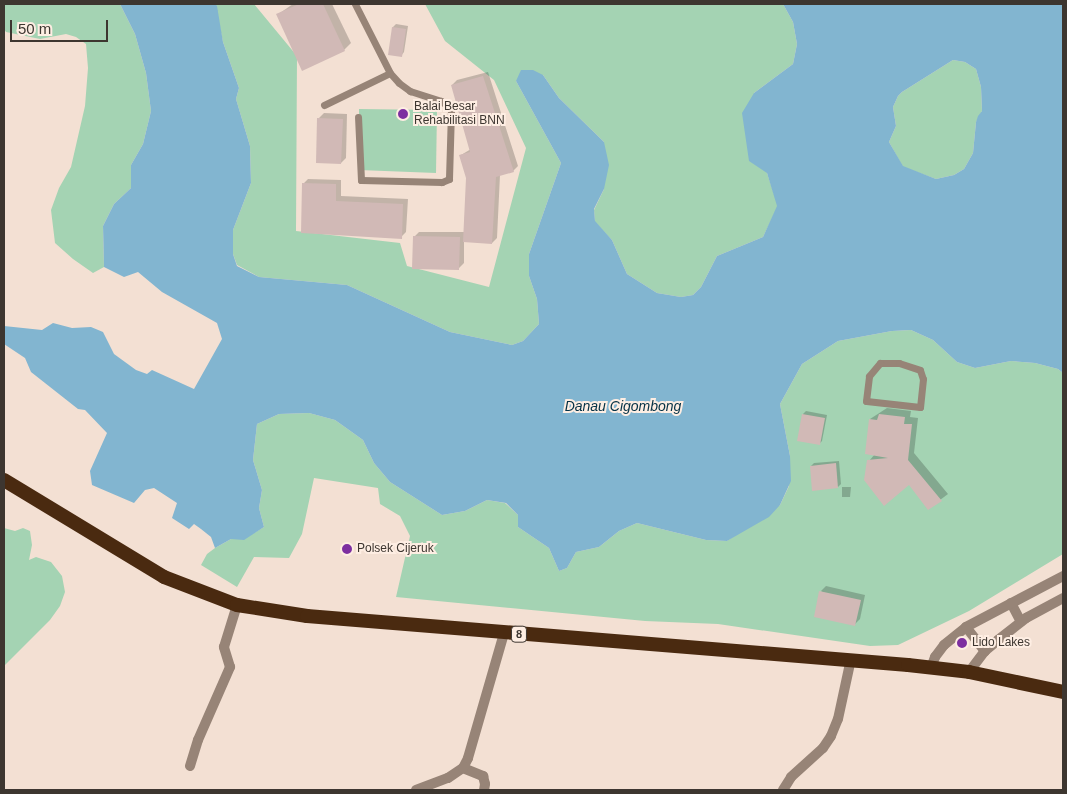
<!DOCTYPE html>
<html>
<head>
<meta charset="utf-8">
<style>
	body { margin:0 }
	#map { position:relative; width:1067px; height:794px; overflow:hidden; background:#f3e0d3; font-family:Arial,sans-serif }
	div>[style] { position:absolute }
	.green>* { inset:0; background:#a4d3b3 }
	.water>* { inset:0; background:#82b5d0 }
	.shadow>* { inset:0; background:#0003 }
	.building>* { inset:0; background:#d1b9b6 }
	.service>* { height:7px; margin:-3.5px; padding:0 3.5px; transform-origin:3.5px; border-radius:3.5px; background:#978477 }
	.minor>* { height:10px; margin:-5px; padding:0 5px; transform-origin:5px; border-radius:5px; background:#978477 }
	.trunk>* { height:14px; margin:-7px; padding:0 7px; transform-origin:7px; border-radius:7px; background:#4a2a10 }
	.dots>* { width:14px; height:14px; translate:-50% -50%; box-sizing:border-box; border:2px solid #feeee3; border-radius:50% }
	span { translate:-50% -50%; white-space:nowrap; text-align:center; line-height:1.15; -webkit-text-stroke:4px #feeee3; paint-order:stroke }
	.shield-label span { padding:1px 4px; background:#feeee3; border:1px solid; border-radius:4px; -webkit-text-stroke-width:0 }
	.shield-label { font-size:11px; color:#3d3630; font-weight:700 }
	.poi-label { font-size:12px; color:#3d3630 }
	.left { translate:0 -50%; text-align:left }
	.water-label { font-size:14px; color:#043145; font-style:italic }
	.frame { position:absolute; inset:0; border:5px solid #3d3630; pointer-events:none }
	.scale { position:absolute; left:10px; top:20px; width:98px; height:22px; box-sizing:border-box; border:2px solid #3d3630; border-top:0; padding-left:6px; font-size:15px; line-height:18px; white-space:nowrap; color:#3d3630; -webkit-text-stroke:4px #feeee3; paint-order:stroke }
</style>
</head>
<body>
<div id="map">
	<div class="green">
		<i style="clip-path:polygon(4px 4px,120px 4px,135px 34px,146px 73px,151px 111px,143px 144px,131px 165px,131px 188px,114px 204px,103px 226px,104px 267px,93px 273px,73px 259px,55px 243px,51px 210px,59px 188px,71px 167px,85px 106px,88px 68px,86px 44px,76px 37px,66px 34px,40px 39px,6px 32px,4px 29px)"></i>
		<i style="clip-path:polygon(215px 4px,254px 4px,297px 56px,296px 231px,400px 243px,407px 266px,489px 287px,526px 148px,494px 80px,445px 41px,425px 4px,783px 4px,793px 22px,797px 44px,793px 64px,754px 93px,767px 173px,778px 206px,763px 237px,717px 256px,701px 287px,693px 295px,681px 297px,657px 293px,627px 274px,612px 240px,595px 222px,594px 210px,604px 189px,604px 142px,559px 98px,543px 75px,516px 81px,561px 163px,529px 254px,529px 276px,537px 299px,539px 324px,523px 341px,512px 345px,450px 332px,347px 285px,259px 277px,237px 265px,233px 254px,233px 230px,251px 183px,250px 146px,236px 99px,239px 88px,223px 42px)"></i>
		<i style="clip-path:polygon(953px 60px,965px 62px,976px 69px,981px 87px,982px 111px,976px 122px,973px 153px,964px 169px,954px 175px,936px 179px,903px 167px,889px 142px,896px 126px,893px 107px,898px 96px,902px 92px)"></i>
		<i style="clip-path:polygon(359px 109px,437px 110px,436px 173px,359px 170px)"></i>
		<i style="clip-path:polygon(911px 330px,933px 340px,957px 362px,975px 368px,1011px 361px,1035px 363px,1058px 369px,1063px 373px,1063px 554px,969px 611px,898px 645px,870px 646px,718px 624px,645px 621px,396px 597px,410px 536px,400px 516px,380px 504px,378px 488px,314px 478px,302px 534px,289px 558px,254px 557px,237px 587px,201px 565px,207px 554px,215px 548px,231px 539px,244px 539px,264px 527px,259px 508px,262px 490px,253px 460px,257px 424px,279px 414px,309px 413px,335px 420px,363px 440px,374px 463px,390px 482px,442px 515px,465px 511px,487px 500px,505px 503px,518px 515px,518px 527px,549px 548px,559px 571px,567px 568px,576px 552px,599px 547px,619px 531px,637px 523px,706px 540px,727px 541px,780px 505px,789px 486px,790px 456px,780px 404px,802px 364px,838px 341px,892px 331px)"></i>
		<i style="clip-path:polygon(4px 528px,15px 531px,23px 528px,30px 531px,32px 545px,29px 560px,36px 557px,51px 562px,62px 576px,65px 592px,60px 606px,50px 620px,4px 666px)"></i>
	</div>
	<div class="water">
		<i style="clip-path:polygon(evenodd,120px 4px,215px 4px,217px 6px,223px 42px,239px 88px,236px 99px,250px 146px,251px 183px,233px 230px,233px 254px,237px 266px,259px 277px,347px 285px,450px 332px,512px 345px,523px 341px,539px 324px,537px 299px,529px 276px,529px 254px,561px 163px,516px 81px,521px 70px,533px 70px,543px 75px,559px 98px,604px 142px,609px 165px,604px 189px,594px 209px,595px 221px,612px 240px,627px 274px,657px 293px,681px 297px,693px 295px,701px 287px,717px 256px,763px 237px,777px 206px,767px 173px,749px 161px,742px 113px,754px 93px,793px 64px,797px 44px,793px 22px,783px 4px,1063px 4px,1063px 373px,1058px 369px,1035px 363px,1011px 361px,975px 368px,957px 362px,933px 340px,911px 330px,892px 331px,838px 341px,802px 364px,780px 404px,790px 456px,791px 481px,780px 505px,769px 517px,727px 541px,706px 540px,637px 523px,619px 531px,599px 547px,576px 552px,567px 568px,559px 571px,549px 548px,518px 527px,518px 515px,506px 503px,487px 500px,465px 511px,442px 515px,390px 482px,374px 463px,363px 440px,335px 420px,309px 413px,279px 414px,257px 424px,253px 460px,262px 490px,259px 508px,264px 527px,244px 540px,231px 539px,215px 548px,211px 537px,201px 529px,194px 524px,189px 529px,172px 518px,177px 503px,154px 488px,145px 490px,134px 503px,92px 485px,90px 471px,107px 433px,85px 410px,78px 409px,31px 372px,25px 358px,4px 344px,4px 326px,42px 330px,53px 323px,72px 328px,91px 327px,103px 332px,114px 354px,136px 370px,147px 374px,152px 370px,194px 389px,222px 339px,217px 323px,162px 292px,138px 272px,124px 277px,104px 267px,103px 226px,114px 204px,131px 188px,131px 165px,143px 144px,151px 111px,146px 73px,135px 34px,120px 4px,953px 60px,965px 62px,976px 69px,981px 87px,982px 111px,978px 116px,976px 122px,973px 153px,964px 169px,954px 175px,936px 179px,903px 166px,889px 142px,896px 126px,893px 107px,898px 96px,902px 92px,953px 60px)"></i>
	</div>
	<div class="shadow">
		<i style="clip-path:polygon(293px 4px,332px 4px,351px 43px,344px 50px,277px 15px)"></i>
		<i style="clip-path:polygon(396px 24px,408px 26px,404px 52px,401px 56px,393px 27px)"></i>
		<i style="clip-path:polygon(488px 72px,518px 166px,513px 171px,500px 175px,497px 238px,492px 243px,464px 241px,464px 263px,459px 268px,414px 237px,419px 232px,464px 232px,467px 178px,461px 155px,471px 149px,452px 85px,457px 80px)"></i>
		<i style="clip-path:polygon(324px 113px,347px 114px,346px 158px,341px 163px,319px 118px)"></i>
		<i style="clip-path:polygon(308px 179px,341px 180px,341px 196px,408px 199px,406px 232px,401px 237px,303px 184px)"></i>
		<i style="clip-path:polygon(887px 408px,911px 411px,910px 417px,918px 418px,914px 453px,948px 494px,928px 509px,909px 483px,869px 461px,875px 454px,870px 419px)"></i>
		<i style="clip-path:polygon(806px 411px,827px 415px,822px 441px,819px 444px,798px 440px,803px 414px)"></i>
		<i style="clip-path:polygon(839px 461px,841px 484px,838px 487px,811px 466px,814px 463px)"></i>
		<i style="clip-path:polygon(842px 487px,851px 487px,850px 497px,842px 497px)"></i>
		<i style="clip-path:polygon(826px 586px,865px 595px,860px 619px,855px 624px,821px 591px)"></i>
	</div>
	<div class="building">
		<i style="clip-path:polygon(299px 4px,323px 4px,345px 51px,302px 71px,276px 14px)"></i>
		<i style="clip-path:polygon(392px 27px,406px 29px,402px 57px,388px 55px)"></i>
		<i style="clip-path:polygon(483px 76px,514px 172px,496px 177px,492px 244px,463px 242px,466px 178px,459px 155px,470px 152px,451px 85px)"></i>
		<i style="clip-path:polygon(317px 118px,343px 119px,341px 164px,316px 163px)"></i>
		<i style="clip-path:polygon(302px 183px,336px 184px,336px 201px,403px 204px,402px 239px,301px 233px)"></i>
		<i style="clip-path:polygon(413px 236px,460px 237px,459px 270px,412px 269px)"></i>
		<i style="clip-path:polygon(802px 414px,825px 418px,820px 445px,797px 441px)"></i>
		<i style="clip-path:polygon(879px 414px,905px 417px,904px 424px,912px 424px,908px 460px,942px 501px,928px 510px,909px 485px,884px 506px,864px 480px,867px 460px,888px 458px,865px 454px,869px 419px,877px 420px)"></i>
		<i style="clip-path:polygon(836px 463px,838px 488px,812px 491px,810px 466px)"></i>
		<i style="clip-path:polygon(819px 591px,861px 600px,855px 626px,814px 617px)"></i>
	</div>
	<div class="service">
		<i style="left:355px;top:4px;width:77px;rotate:63.1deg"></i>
		<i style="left:390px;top:73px;width:13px;rotate:48deg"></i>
		<i style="left:399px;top:83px;width:14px;rotate:36deg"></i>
		<i style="left:410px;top:91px;width:33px;rotate:18deg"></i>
		<i style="left:441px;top:101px;width:10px;rotate:37deg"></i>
		<i style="left:449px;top:107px;width:4px;rotate:63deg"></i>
		<i style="left:451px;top:111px;width:68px;rotate:91.7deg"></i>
		<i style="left:449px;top:179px;width:8px;rotate:157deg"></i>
		<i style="left:442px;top:182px;width:81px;rotate:-178.6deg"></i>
		<i style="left:361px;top:180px;width:63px;rotate:-92.7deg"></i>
		<i style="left:324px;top:105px;width:73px;rotate:-25.9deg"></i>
		<i style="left:880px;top:363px;width:19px"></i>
		<i style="left:899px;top:363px;width:22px;rotate:18deg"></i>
		<i style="left:920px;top:370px;width:9px;rotate:72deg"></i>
		<i style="left:923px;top:379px;width:28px;rotate:96deg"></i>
		<i style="left:920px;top:407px;width:54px;rotate:-173.7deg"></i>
		<i style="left:866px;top:401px;width:25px;rotate:-83deg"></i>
		<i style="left:869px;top:376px;width:17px;rotate:-50deg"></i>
	</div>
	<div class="minor">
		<i style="left:1011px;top:603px;width:21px;rotate:62deg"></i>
		<i style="left:966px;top:627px;width:31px;rotate:52deg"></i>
		<i style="left:931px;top:668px;width:12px;rotate:-70deg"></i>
		<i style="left:935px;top:657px;width:15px;rotate:-53deg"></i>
		<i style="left:944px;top:645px;width:28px;rotate:-39deg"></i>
		<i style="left:966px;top:627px;width:110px;rotate:-27.7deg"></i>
		<i style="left:969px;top:672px;width:26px;rotate:-53deg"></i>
		<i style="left:985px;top:651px;width:17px;rotate:-40deg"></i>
		<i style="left:998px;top:640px;width:36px;rotate:-38deg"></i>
		<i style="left:1026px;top:618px;width:42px;rotate:-28.4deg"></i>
		<i style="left:190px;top:766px;width:27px;rotate:-73deg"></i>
		<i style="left:198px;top:740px;width:80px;rotate:-66.3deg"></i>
		<i style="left:230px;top:667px;width:21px;rotate:-107deg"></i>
		<i style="left:224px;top:647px;width:44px;rotate:-72.8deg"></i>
		<i style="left:463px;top:768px;width:22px;rotate:22deg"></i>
		<i style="left:483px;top:776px;width:8px;rotate:76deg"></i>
		<i style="left:485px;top:784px;width:6px;rotate:99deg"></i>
		<i style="left:416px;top:790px;width:34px;rotate:-21deg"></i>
		<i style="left:448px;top:778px;width:18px;rotate:-34deg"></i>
		<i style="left:463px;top:768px;width:11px;rotate:-63deg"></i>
		<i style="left:468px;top:758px;width:130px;rotate:-73.9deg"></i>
		<i style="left:783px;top:790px;width:15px;rotate:-58deg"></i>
		<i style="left:791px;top:777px;width:43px;rotate:-42.2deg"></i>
		<i style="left:823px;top:748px;width:14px;rotate:-56deg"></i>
		<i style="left:831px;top:736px;width:18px;rotate:-68deg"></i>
		<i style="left:838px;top:719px;width:61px;rotate:-77.8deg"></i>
	</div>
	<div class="trunk">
		<i style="left:4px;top:480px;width:187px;rotate:31.2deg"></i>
		<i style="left:164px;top:577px;width:78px;rotate:21deg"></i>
		<i style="left:237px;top:605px;width:71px;rotate:8.9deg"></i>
		<i style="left:307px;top:616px;width:603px;rotate:4.66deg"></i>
		<i style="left:908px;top:665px;width:61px;rotate:6.5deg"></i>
		<i style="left:969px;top:672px;width:96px;rotate:12deg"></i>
	</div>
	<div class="dots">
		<i style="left:403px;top:114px;background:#7d2fa0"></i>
		<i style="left:347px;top:549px;background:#7d2fa0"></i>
		<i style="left:962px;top:643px;background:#7d2fa0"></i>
	</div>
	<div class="shield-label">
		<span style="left:519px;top:634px">8</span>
	</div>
	<div class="poi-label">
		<span class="left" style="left:414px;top:114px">Balai Besar<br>Rehabilitasi BNN</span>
		<span class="left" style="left:357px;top:549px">Polsek Cijeruk</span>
		<span class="left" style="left:972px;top:643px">Lido Lakes</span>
	</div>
	<div class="water-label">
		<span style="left:623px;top:406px">Danau Cigombong</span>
	</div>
	<div class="frame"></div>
	<div class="scale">50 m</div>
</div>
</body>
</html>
